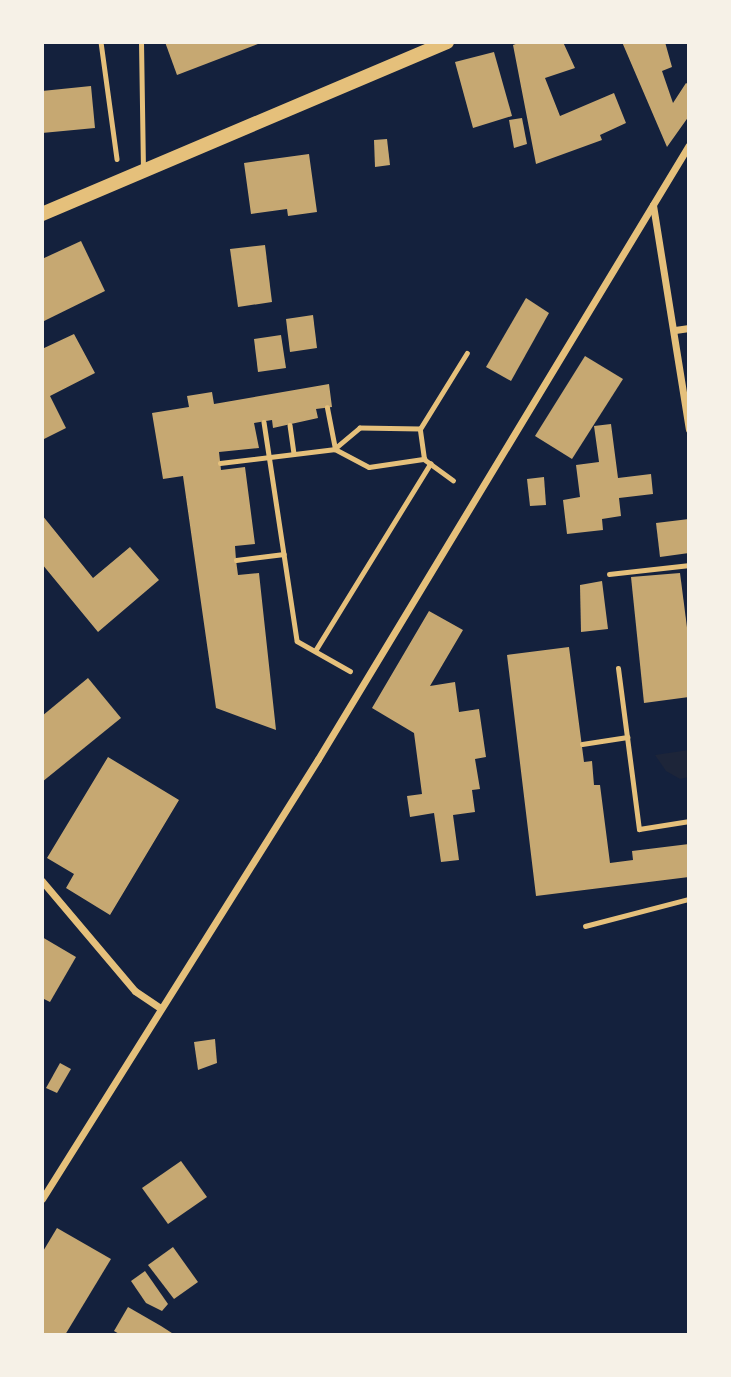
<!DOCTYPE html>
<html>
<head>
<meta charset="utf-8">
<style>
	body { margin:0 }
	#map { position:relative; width:731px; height:1377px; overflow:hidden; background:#14213d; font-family:Barlow,sans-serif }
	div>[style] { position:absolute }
	.green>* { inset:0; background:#1d2539 }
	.building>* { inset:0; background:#c6a872 }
	.path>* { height:4.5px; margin:-2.25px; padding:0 2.25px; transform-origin:2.25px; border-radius:2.25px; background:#e5c07b }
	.service>* { height:5px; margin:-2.5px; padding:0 2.5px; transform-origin:2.5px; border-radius:2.5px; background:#e5c07b }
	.minor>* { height:7px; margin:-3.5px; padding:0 3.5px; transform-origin:3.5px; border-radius:3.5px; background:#e5c07b }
	.secondary>* { height:14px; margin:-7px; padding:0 7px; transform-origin:7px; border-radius:7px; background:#e5c07b }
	span { translate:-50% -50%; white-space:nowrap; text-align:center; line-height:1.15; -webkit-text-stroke:5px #f6f1e7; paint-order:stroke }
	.frame { position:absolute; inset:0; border:44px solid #f6f1e7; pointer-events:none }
</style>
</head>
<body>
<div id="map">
	<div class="green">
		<i style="clip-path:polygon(689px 750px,689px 777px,680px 779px,666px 771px,655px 755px)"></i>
	</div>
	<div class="building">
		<i style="clip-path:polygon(165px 42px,263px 42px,177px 75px)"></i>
		<i style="clip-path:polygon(521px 42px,563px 42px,575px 68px,545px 78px,560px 116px,614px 93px,626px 123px,600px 135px,602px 140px,536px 164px,513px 45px)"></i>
		<i style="clip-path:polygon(622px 42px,665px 42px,672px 67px,662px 71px,673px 103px,686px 83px,689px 85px,689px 116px,667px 147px)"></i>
		<i style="clip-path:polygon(494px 52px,512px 116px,473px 128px,455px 62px)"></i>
		<i style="clip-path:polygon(91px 86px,95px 128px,42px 133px,42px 91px)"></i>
		<i style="clip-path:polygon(522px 118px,527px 144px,514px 148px,509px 120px)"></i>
		<i style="clip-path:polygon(387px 139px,390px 165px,375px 167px,374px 140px)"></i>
		<i style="clip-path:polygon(309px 154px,317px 212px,288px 216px,287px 209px,251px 214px,244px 163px)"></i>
		<i style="clip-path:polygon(81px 241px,105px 291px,42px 322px,42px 259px)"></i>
		<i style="clip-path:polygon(265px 245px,272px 302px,238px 307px,230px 249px)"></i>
		<i style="clip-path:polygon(526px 298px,549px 313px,511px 381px,486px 367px)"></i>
		<i style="clip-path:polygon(313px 315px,317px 348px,290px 352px,286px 319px)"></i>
		<i style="clip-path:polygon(74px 334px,95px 373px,50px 396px,66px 428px,42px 440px,42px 349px)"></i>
		<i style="clip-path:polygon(281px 335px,286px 368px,258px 372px,254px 339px)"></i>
		<i style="clip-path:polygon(585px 356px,623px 379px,572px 459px,535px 436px)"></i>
		<i style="clip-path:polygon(329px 384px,332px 407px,316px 409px,318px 418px,273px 428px,272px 420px,254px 423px,259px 448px,219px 452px,221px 470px,245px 467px,255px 544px,235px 546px,236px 560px,238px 575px,259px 573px,276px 730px,216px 708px,183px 476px,163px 479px,152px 413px,189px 407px,187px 396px,212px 392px,214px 404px)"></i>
		<i style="clip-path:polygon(611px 424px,618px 478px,651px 474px,653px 494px,619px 498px,621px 516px,602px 519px,603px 530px,567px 534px,563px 500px,580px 497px,576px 465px,599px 462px,594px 426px)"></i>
		<i style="clip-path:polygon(544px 477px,546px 505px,530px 506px,527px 479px)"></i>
		<i style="clip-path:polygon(42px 515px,93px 578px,130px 547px,159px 580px,98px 632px,42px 564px)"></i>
		<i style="clip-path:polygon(689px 519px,689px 553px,660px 557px,656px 523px)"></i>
		<i style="clip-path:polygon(680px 573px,689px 643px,689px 697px,644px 703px,631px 577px)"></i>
		<i style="clip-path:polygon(602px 581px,608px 629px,581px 632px,580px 585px)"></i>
		<i style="clip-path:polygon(429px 611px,463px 630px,430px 686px,455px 682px,459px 712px,479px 709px,486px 757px,475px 759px,480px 789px,472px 790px,475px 812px,453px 815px,459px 860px,441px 862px,434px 813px,410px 817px,407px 796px,422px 794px,414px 733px,372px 708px)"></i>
		<i style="clip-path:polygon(569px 647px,584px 762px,592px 761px,594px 785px,600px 785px,610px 863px,633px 860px,632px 851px,689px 844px,689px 877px,536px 896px,507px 655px)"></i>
		<i style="clip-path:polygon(88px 678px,121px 718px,42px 782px,42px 716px)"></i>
		<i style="clip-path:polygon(108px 757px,179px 800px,110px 915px,66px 888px,74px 874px,47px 858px)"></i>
		<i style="clip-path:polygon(42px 937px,76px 957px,50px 1002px,42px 998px)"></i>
		<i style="clip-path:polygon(215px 1039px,217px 1063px,198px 1070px,194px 1042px)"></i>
		<i style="clip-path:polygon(60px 1063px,71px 1069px,57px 1093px,46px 1088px)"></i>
		<i style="clip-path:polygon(181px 1161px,207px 1197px,168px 1224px,142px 1188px)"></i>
		<i style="clip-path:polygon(57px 1228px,111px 1259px,65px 1335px,42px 1335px,42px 1253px)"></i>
		<i style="clip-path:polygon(173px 1247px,198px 1282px,174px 1299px,148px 1265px)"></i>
		<i style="clip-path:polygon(145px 1271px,168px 1304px,162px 1311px,146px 1303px,131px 1281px)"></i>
		<i style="clip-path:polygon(128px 1307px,161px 1326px,175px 1335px,121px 1335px,114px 1331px)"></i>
	</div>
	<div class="path">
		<i style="left:101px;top:42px;width:118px;rotate:82.2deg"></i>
		<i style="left:264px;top:422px;width:221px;rotate:81.4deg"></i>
		<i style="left:297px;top:641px;width:61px;rotate:29.5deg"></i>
		<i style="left:290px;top:425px;width:29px;rotate:82deg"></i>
		<i style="left:420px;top:429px;width:89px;rotate:-58.3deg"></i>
		<i style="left:424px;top:459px;width:30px;rotate:-98deg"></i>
		<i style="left:420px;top:429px;width:60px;rotate:-179deg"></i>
		<i style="left:360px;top:428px;width:33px;rotate:140deg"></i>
		<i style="left:335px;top:449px;width:38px;rotate:28deg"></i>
		<i style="left:369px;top:467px;width:56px;rotate:-8.3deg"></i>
		<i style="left:424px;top:459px;width:36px;rotate:36deg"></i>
		<i style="left:220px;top:463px;width:116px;rotate:-6.9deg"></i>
		<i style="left:335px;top:449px;width:42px;rotate:-101deg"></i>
		<i style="left:236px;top:560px;width:48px;rotate:-7.1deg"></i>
		<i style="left:609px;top:574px;width:81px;rotate:-6.4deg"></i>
		<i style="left:315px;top:651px;width:220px;rotate:-58.4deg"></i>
		<i style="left:585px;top:926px;width:107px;rotate:-14.6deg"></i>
	</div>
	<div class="service">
		<i style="left:141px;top:42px;width:126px;rotate:89.1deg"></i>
		<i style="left:618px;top:668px;width:70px;rotate:82.6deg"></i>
		<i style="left:582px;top:744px;width:46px;rotate:-8.8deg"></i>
		<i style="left:627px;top:737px;width:93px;rotate:82.6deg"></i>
		<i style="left:639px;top:829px;width:51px;rotate:-9.1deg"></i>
	</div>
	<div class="minor">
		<i style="left:653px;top:205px;width:227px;rotate:80.9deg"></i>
		<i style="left:675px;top:330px;width:14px;rotate:-8deg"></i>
		<i style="left:42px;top:881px;width:144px;rotate:49.8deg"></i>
		<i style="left:135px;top:991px;width:30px;rotate:34deg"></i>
		<i style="left:42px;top:1199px;width:519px;rotate:-57.9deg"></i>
		<i style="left:318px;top:759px;width:717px;rotate:-58.86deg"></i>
	</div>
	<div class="secondary">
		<i style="left:42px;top:214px;width:440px;rotate:-23deg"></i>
	</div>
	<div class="frame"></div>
</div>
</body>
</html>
